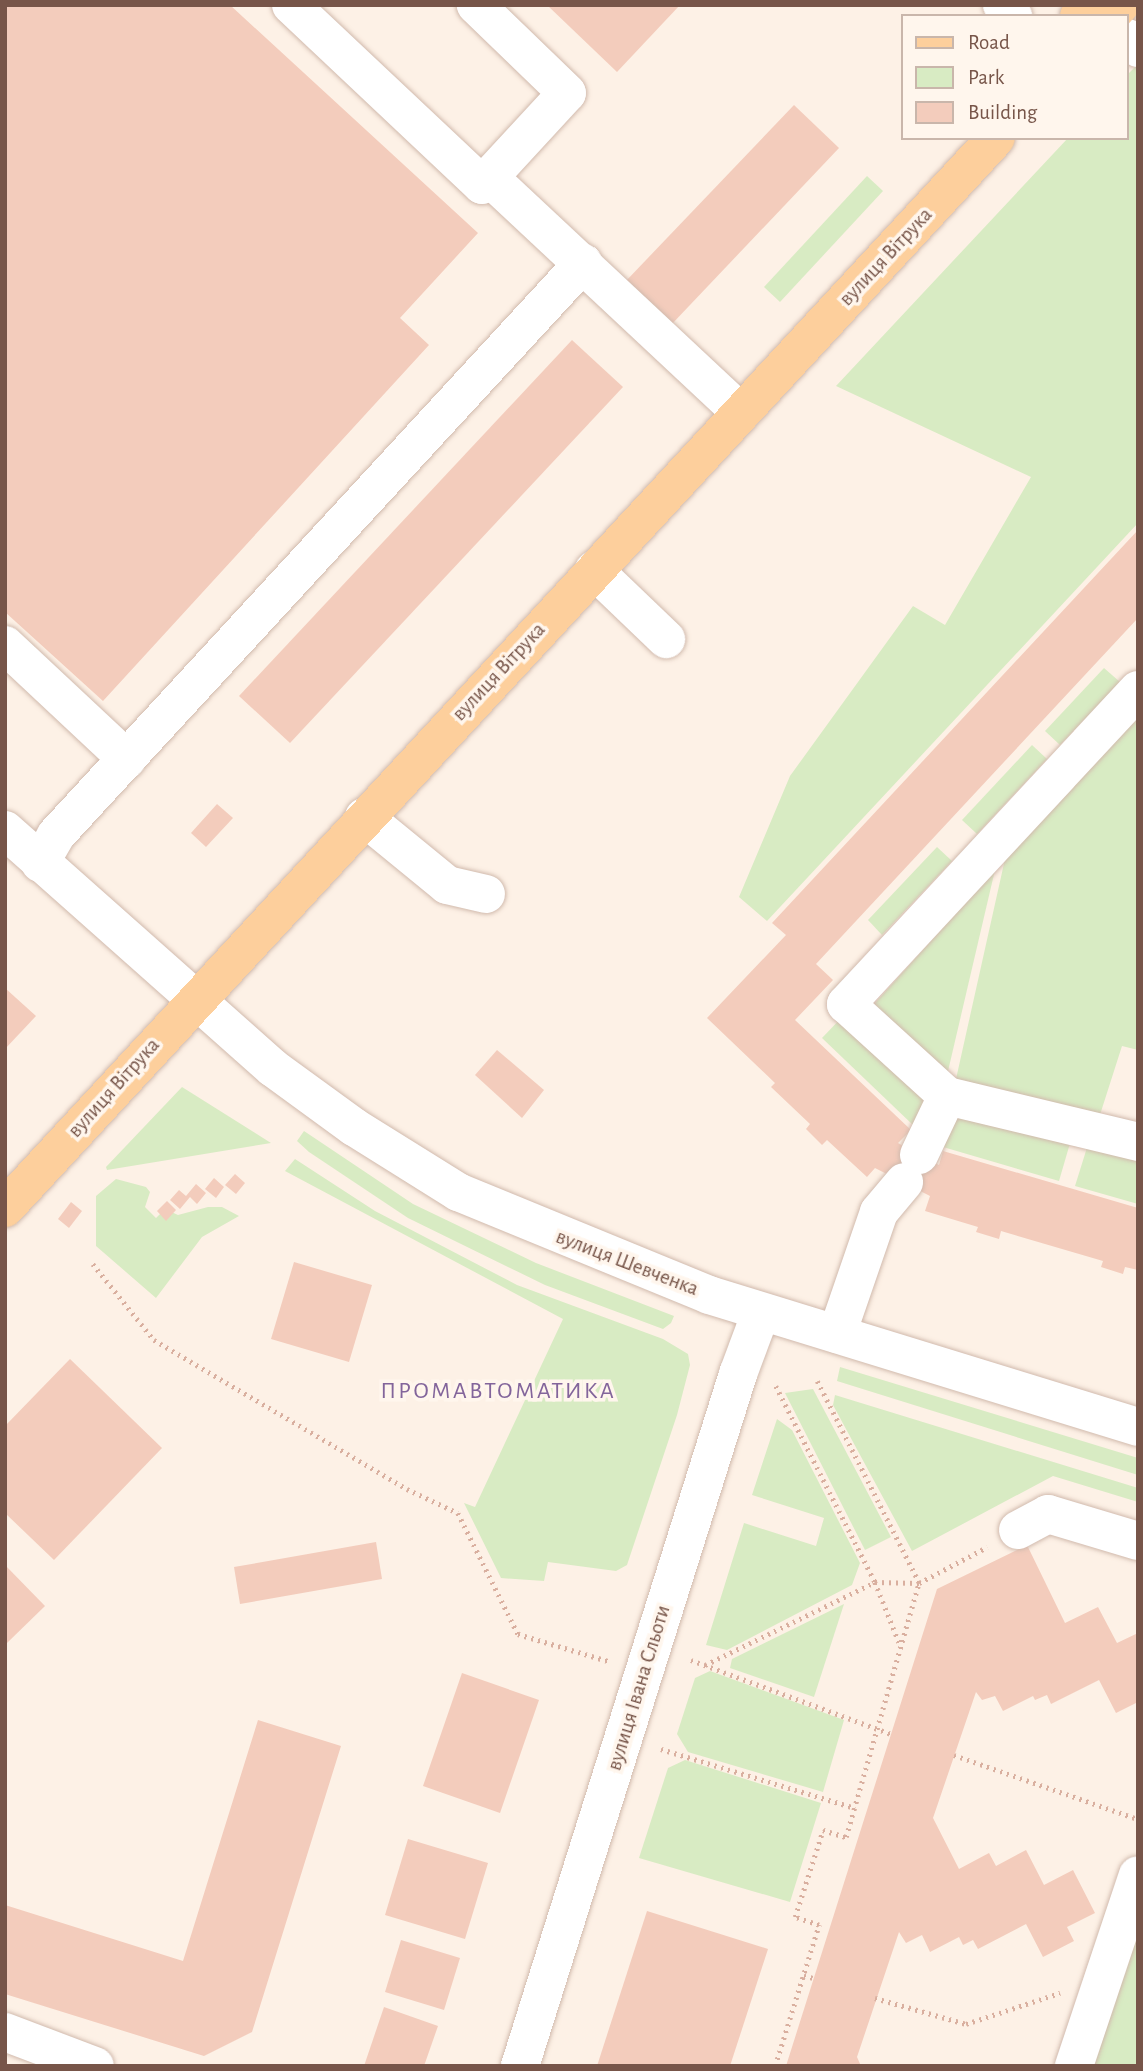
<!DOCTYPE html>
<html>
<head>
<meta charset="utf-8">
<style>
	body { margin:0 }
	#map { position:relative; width:1143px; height:2071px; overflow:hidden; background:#fdf1e6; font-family:"Alegreya Sans",sans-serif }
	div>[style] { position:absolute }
	.green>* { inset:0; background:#d8ebc3 }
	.building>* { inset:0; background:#f3ccbc }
	.path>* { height:4.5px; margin-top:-2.25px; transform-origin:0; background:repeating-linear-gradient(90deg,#d9af9f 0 2px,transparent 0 7px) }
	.roads { filter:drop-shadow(0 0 2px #d1baad) drop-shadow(0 0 2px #d1baad) }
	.minor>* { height:38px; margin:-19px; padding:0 19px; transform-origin:19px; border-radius:19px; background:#fff }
	.major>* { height:38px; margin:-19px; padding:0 19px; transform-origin:19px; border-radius:19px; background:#fdcf9c }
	span { translate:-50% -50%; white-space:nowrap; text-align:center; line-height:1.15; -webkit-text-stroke:7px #fff6ed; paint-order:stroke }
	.street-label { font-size:21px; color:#775549 }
	.quarter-label { font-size:24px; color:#83659b; letter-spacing:2px }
	.frame { position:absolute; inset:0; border:7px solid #775549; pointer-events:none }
	.legend { position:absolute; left:901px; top:14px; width:228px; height:126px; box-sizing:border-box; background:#fff6ed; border:2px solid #c9b6ab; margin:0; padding:9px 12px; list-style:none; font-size:21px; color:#775549 }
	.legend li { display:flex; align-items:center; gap:14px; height:35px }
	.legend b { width:35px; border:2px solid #c9b6ab }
</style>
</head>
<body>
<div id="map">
	<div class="green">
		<i style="clip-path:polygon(1138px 64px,1138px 523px,767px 921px,739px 897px,790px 776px,913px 606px,945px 625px,1031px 477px,836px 386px,1068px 138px,1127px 138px,1127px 75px)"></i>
		<i style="clip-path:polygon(867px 176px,883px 191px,780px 302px,764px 287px)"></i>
		<i style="clip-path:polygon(1104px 668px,1120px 682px,1060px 745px,1045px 731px)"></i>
		<i style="clip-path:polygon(1138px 716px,1138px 1050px,1122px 1046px,1098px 1121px,954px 1088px,1005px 859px)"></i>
		<i style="clip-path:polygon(1032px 745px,1047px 759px,977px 834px,962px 820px)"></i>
		<i style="clip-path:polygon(937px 847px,952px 861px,882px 935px,868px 920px)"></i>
		<i style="clip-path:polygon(995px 870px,945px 1084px,867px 1012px)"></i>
		<i style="clip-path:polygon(845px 1014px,937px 1100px,914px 1126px,822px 1038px)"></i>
		<i style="clip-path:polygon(182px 1087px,271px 1143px,107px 1170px,106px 1167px)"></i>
		<i style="clip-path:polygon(953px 1107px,1073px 1133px,1059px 1181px,943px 1147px)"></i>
		<i style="clip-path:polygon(304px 1131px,413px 1204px,536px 1263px,674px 1316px,671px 1323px,663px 1329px,545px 1285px,408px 1218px,309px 1152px,297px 1141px)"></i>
		<i style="clip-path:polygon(1090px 1138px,1138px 1152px,1138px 1204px,1075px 1186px)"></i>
		<i style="clip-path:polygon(295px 1159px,375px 1211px,517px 1285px,663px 1339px,688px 1354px,690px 1365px,677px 1415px,627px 1565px,616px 1571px,548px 1562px,544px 1581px,501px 1578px,464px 1503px,475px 1507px,563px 1319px,285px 1171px)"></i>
		<i style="clip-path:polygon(116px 1179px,146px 1187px,150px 1192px,145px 1207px,156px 1218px,165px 1209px,178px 1215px,208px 1207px,222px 1207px,239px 1216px,202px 1237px,156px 1298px,96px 1246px,96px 1196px)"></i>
		<i style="clip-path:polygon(840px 1367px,1138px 1458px,1138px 1475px,837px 1381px)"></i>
		<i style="clip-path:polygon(813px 1389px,891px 1537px,865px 1550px,785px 1393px)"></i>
		<i style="clip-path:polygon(835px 1395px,1138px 1488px,1138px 1502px,1053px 1476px,912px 1551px,833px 1405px)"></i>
		<i style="clip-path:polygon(777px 1419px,792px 1430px,860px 1563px,852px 1585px,727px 1650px,706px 1645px,744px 1523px,816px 1546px,824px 1518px,752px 1495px)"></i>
		<i style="clip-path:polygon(844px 1604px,814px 1697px,730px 1668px,732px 1659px)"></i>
		<i style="clip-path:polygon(710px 1671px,844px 1720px,823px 1792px,688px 1752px,677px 1734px,695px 1678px)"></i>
		<i style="clip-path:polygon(685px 1760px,821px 1803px,790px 1902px,639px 1858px,668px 1768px)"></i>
		<i style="clip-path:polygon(1138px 1909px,1138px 2066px,1084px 2066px)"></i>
	</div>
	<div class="building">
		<i style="clip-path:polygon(5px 5px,230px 5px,478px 233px,400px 318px,429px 345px,103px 701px,5px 612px)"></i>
		<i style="clip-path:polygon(547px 5px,680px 5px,617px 72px)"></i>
		<i style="clip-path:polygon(794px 105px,839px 148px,671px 325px,625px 282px)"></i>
		<i style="clip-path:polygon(572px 340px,623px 387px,290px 743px,239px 696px)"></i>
		<i style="clip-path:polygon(1138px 530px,1138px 618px,816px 964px,833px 980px,795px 1020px,911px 1130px,898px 1143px,919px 1155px,939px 1165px,943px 1151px,1138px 1208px,1138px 1270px,1125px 1267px,1123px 1274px,1101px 1267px,1103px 1261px,1001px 1231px,999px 1239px,976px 1232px,978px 1227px,925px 1211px,930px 1196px,875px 1168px,867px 1177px,827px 1140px,822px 1145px,806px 1129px,810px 1124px,771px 1087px,775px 1083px,707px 1018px,786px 935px,772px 923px)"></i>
		<i style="clip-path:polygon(217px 804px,233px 818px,206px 847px,191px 833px)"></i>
		<i style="clip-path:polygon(5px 988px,36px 1016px,5px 1049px)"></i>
		<i style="clip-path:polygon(497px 1050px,544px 1090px,522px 1118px,475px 1075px)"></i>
		<i style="clip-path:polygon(235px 1174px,245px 1183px,236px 1194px,225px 1185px)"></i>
		<i style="clip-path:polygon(214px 1178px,224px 1187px,216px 1198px,205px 1189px)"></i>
		<i style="clip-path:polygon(196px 1184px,206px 1193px,197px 1204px,190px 1197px,180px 1209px,170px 1200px,179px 1190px,186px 1196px)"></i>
		<i style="clip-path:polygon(167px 1201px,176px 1210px,166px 1221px,157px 1211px)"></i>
		<i style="clip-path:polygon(71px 1202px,82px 1211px,69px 1228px,58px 1219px)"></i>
		<i style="clip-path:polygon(294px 1262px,372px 1285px,349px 1362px,271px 1339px)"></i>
		<i style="clip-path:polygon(70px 1359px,162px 1448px,54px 1560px,5px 1513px,5px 1426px)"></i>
		<i style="clip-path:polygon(376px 1542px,382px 1579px,240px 1604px,234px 1567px)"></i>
		<i style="clip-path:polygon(1027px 1545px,1065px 1623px,1098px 1607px,1117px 1643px,1138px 1633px,1138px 1702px,1116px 1713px,1099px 1680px,1051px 1704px,1047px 1695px,1035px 1700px,1033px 1696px,1003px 1711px,995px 1696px,982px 1700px,976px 1692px,933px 1818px,959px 1869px,989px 1853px,996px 1866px,1026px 1850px,1044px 1885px,1073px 1870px,1095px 1913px,1067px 1927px,1074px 1941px,1043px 1957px,1026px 1924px,978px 1949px,973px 1940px,963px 1945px,959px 1937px,930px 1952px,922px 1935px,906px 1943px,899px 1932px,857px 2057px,861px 2066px,786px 2066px,937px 1589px)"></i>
		<i style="clip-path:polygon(5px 1565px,45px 1606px,7px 1643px,5px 1641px)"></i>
		<i style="clip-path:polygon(462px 1673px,539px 1700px,500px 1813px,423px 1786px)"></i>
		<i style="clip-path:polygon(258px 1720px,341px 1746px,252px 2032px,204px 2056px,5px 1994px,5px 1905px,183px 1961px)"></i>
		<i style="clip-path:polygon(408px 1839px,488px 1863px,465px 1939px,385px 1915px)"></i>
		<i style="clip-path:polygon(647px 1911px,768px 1949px,730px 2066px,597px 2066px)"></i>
		<i style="clip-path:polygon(401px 1940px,460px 1958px,444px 2010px,385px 1992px)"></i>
		<i style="clip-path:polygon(384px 2007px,438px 2026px,424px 2066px,364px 2066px)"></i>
	</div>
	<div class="path">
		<i style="left:93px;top:1264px;width:97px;rotate:51.2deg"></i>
		<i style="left:154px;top:1340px;width:294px;rotate:30.5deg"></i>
		<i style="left:407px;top:1489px;width:56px;rotate:25.2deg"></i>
		<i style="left:458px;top:1513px;width:135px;rotate:63.6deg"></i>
		<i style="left:518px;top:1634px;width:94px;rotate:16.7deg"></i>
		<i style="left:776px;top:1386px;width:220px;rotate:63.2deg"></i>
		<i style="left:875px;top:1582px;width:70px;rotate:68.2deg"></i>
		<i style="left:691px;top:1660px;width:213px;rotate:20.3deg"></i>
		<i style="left:705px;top:1665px;width:189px;rotate:-26deg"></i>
		<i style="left:875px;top:1582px;width:44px;rotate:1.3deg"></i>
		<i style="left:919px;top:1583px;width:226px;rotate:-116.8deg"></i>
		<i style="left:661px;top:1749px;width:203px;rotate:16.9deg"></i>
		<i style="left:954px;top:1755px;width:195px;rotate:19.2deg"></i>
		<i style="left:804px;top:1975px;width:9px;rotate:18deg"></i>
		<i style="left:875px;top:1998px;width:95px;rotate:15.9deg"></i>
		<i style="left:966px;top:2024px;width:99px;rotate:-18.3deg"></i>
		<i style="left:775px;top:2066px;width:148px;rotate:-72.7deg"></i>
		<i style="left:819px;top:1925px;width:25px;rotate:-162deg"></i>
		<i style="left:795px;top:1917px;width:91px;rotate:-72.2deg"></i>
		<i style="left:823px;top:1830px;width:24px;rotate:17deg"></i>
		<i style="left:846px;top:1837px;width:264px;rotate:-74deg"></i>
		<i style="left:919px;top:1583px;width:77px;rotate:-27.9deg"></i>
	</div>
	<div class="roads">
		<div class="minor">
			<i style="left:291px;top:5px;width:262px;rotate:43.3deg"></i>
			<i style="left:482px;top:185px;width:125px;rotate:-47.3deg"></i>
			<i style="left:567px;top:93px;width:127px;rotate:-136deg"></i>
			<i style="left:1002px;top:5px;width:16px;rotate:45deg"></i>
			<i style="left:1127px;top:38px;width:15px;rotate:42deg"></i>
			<i style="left:489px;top:177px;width:345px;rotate:43.1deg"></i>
			<i style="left:594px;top:570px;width:100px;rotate:43.8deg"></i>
			<i style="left:5px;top:645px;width:167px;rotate:43.1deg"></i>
			<i style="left:1138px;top:690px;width:429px;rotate:132.9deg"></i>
			<i style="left:846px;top:1004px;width:137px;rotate:42.3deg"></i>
			<i style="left:947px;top:1096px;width:196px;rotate:13.5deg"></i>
			<i style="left:364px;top:817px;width:107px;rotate:39.3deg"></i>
			<i style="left:447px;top:885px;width:40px;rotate:13deg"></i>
			<i style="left:5px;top:830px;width:358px;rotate:41.6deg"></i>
			<i style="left:273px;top:1068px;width:100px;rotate:36.1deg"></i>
			<i style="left:354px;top:1127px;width:123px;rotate:32deg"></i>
			<i style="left:458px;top:1192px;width:271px;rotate:22.3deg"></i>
			<i style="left:709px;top:1295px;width:449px;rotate:17.1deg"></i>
			<i style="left:40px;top:863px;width:32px;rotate:-60deg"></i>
			<i style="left:56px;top:835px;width:778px;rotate:-47.34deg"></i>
			<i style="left:919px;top:1155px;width:65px;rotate:-64.6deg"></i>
			<i style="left:837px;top:1334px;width:129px;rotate:-71deg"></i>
			<i style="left:879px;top:1212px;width:39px;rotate:-50deg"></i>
			<i style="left:1018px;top:1530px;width:34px;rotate:-28deg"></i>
			<i style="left:1048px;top:1514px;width:94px;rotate:16.7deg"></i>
			<i style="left:5px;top:2032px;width:96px;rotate:20.7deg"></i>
			<i style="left:520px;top:2066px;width:726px;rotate:-72.51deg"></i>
			<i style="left:738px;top:1374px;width:66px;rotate:-69.6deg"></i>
			<i style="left:1074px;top:2066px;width:201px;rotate:-71.5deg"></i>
		</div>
		<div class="major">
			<i style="left:1079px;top:16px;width:15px;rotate:-48deg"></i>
			<i style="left:1110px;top:16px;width:15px;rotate:-48deg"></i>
			<i style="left:5px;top:1208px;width:1458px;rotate:-47.2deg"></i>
		</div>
	</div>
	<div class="street-label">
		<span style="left:886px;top:257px;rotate:-47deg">вулиця Вітрука</span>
		<span style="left:499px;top:672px;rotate:-47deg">вулиця Вітрука</span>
		<span style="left:114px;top:1088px;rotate:-48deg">вулиця Вітрука</span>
		<span style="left:627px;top:1263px;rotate:21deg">вулиця Шевченка</span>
		<span style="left:639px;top:1688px;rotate:-73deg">вулиця Івана Сльоти</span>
	</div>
	<div class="quarter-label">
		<span style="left:498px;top:1392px">ПРОМАВТОМАТИКА</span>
	</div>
	<div class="frame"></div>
	<ul class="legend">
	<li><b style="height:9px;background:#fdcf9c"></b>Road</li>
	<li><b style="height:19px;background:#d8ebc3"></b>Park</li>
	<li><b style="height:19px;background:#f3ccbc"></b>Building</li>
	</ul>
</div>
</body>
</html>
